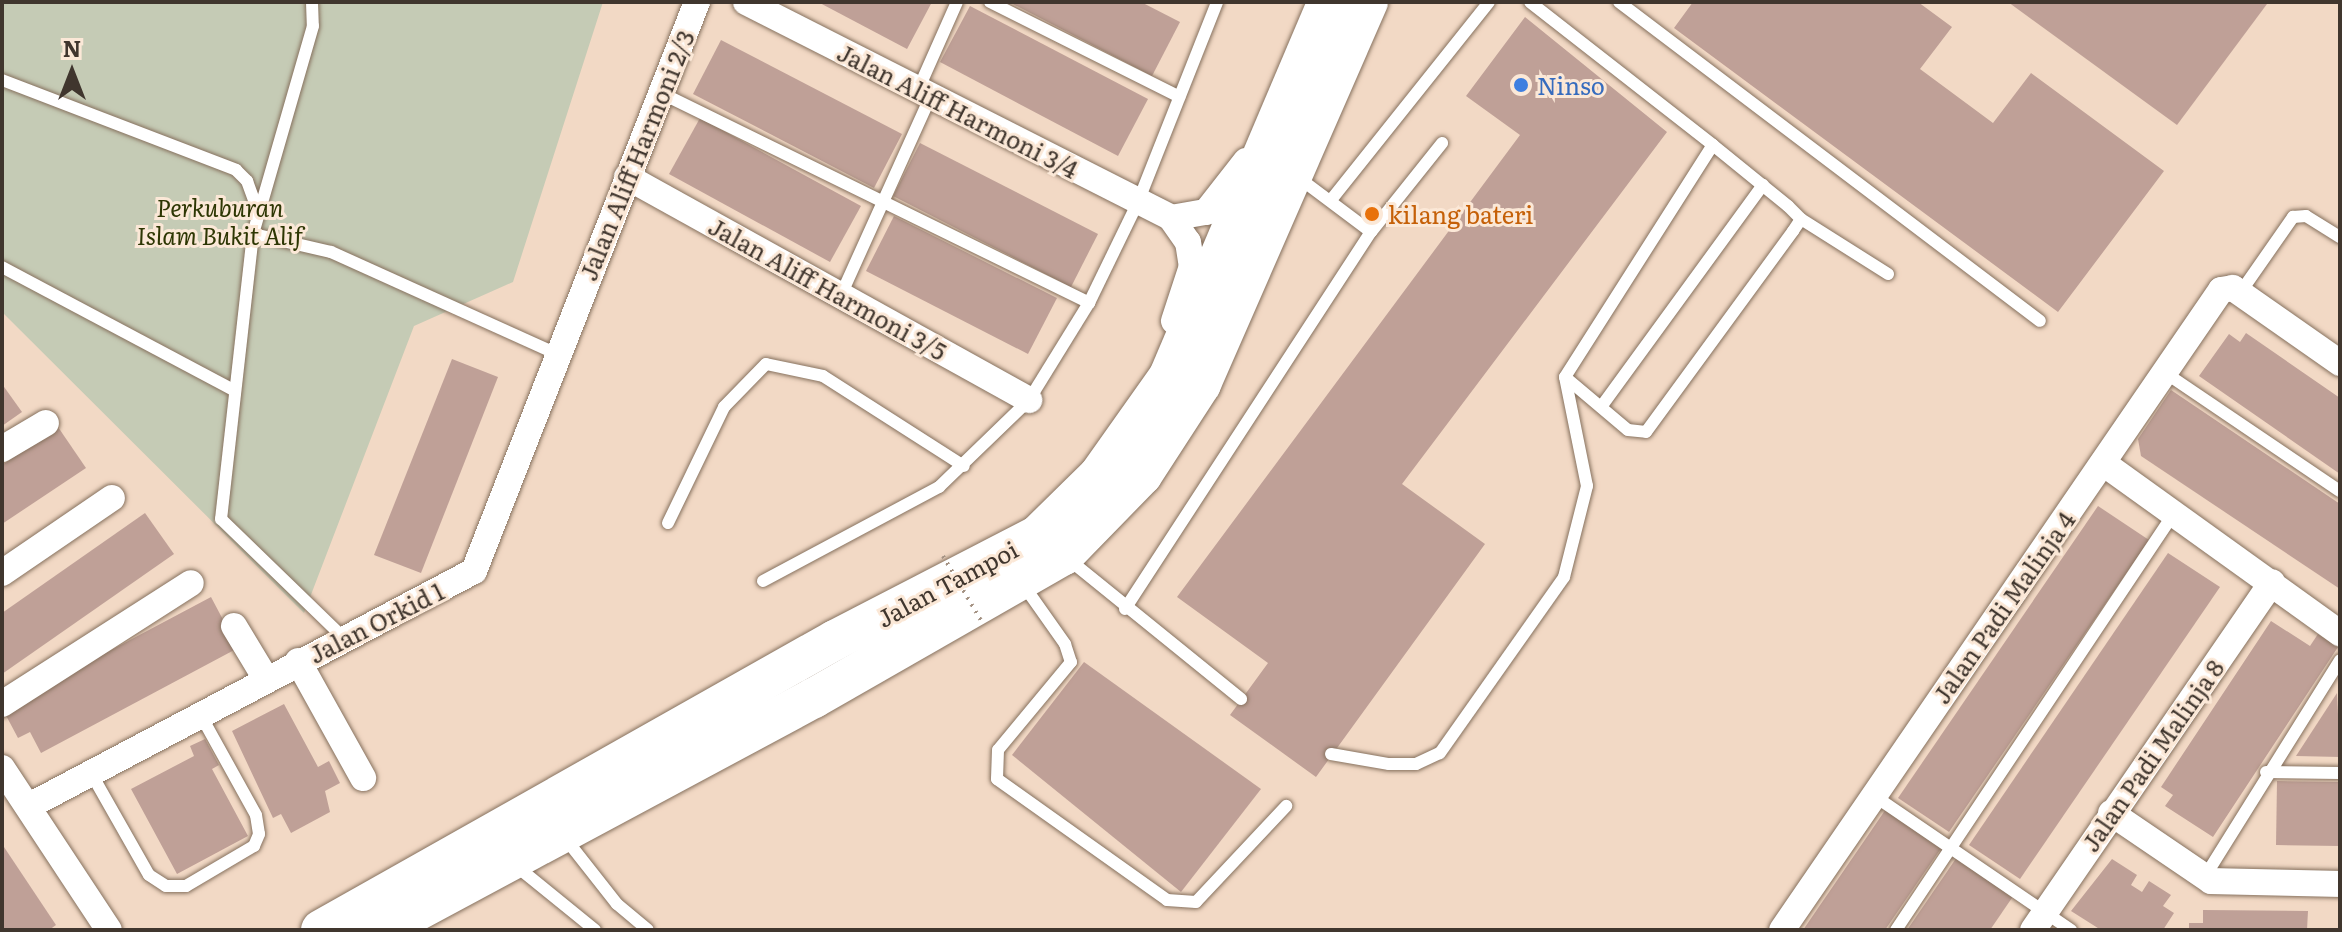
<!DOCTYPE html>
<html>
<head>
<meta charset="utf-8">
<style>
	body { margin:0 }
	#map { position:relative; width:2342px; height:932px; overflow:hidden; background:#f2d9c5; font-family:Literata,serif }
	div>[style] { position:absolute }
	.green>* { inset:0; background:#c5cbb5 }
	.building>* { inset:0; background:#bfa097 }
	.roads { filter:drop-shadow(0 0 2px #86715e) drop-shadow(0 0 2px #86715e) }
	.lane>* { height:12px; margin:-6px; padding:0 6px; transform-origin:6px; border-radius:6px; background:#fff }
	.street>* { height:26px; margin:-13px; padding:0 13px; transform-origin:13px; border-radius:13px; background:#fff }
	.primary>* { height:40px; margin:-20px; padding:0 20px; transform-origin:20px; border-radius:20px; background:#fff }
	.path-bridge>* { height:4px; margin-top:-2px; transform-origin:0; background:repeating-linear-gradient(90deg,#a59384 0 2px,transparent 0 8px) }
	.dots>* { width:22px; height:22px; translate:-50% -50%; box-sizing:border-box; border:4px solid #fbe8d7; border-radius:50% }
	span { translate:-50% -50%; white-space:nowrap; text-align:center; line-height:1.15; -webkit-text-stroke:6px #fbe8d7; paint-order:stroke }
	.shop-label { font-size:24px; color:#366cbe }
	.left { translate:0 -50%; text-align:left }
	.street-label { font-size:24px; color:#40362e }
	.park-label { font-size:24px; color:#2d3603; font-style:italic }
	.food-label { font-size:24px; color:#c56008 }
	.frame { position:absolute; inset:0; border:4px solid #40362e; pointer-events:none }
	.north { position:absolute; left:32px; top:32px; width:80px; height:80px; -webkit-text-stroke:6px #fbe8d7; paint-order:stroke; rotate:0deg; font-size:22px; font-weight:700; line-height:32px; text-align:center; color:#40362e }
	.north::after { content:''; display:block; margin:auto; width:28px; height:36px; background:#40362e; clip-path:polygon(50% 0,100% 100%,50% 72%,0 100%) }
</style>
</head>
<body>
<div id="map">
	<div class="green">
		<i style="clip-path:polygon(2px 2px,603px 2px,513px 282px,414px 326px,304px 613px,2px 312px)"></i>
	</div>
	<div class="building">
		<i style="clip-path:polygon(818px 2px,932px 2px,907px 49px)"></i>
		<i style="clip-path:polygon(1009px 2px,1141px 2px,1180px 22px,1152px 76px)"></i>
		<i style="clip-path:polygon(1693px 2px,1918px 2px,1952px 27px,1920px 69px,1993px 123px,2031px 73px,2164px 171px,2058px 312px,1674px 28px)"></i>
		<i style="clip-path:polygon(2008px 2px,2265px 2px,2267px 4px,2177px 125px)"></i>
		<i style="clip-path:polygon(970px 6px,1148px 99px,1118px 156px,940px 62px)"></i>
		<i style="clip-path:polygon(1525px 17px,1667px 132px,1402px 484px,1485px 544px,1316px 777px,1230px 715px,1268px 663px,1177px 597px,1520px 135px,1466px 96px)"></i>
		<i style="clip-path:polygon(721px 40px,902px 134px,874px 188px,693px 94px)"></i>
		<i style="clip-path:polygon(700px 118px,861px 206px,830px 262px,669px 174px)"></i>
		<i style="clip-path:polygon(920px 143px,1098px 234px,1071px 287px,893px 196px)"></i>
		<i style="clip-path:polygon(894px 216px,1057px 298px,1028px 354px,866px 271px)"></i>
		<i style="clip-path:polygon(2246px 333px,2340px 398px,2340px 474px,2199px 376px,2229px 334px,2240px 342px)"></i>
		<i style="clip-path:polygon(452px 359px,498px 377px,421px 573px,374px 555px)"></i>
		<i style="clip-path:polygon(2px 384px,22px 412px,2px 426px)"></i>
		<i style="clip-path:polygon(2171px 390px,2340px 504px,2340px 589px,2141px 456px,2138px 439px)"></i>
		<i style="clip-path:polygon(58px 427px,86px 468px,2px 524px,2px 465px)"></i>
		<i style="clip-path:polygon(2098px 506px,2149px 540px,1949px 832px,1898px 798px)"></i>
		<i style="clip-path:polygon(145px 513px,174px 554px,2px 674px,2px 613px)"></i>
		<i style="clip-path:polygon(2168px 553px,2220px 587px,2020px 879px,1969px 845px)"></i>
		<i style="clip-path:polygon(211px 597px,238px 648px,41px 753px,30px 732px,18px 738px,2px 708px)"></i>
		<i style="clip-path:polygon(2271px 621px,2310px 646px,2318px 634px,2338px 647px,2213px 837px,2165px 806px,2173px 795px,2161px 787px)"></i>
		<i style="clip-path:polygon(1084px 662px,1261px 789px,1181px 892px,1012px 755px)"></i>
		<i style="clip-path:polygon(2337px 693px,2340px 757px,2296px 756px)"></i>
		<i style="clip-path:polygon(284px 704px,318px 767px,329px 761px,340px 783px,325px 791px,330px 812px,291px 833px,281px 814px,273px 818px,232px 731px)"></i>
		<i style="clip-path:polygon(205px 739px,219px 765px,212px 769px,248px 836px,177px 874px,131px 789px,194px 756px,190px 746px)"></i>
		<i style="clip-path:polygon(2277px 781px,2340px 782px,2340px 846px,2276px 845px)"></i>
		<i style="clip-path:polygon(1886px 809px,1942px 847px,1885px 930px,1803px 930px)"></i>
		<i style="clip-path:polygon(2px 844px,56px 925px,49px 930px,2px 929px)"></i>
		<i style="clip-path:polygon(1957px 857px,2014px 895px,1990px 930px,1907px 930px)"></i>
		<i style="clip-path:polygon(2112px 859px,2137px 875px,2131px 885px,2142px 892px,2149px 881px,2171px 895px,2163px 906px,2174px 913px,2163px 930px,2101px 930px,2071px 911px)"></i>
		<i style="clip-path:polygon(2203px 910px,2308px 911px,2307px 930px,2189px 930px,2189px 923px,2203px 923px)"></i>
	</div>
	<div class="roads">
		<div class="lane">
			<i style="left:312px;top:2px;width:24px;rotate:88deg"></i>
			<i style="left:313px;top:26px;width:216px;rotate:106.1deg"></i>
			<i style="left:253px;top:234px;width:287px;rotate:96.4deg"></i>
			<i style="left:221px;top:519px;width:171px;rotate:44.1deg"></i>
			<i style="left:990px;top:2px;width:212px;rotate:26.6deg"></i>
			<i style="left:1619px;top:2px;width:528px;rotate:37.15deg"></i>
			<i style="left:2px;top:80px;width:251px;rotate:21deg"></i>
			<i style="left:236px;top:170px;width:16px;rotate:45deg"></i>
			<i style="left:247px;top:181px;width:33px;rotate:70deg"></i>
			<i style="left:918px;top:90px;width:96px;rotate:-66.1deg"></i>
			<i style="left:661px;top:93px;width:477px;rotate:26.1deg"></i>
			<i style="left:1331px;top:200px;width:253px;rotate:-51.4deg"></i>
			<i style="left:1801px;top:219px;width:103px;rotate:32.3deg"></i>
			<i style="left:1371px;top:232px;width:114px;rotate:-51.4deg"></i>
			<i style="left:253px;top:234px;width:80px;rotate:13deg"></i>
			<i style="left:331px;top:252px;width:248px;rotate:24.3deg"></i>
			<i style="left:2px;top:267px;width:262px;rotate:28deg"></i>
			<i style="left:2240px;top:293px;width:93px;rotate:-55.1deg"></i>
			<i style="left:2293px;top:217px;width:13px;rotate:-4deg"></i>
			<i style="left:2306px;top:216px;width:40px;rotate:32deg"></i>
			<i style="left:841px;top:295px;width:218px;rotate:-65.7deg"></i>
			<i style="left:2164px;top:372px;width:212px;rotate:34.1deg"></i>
			<i style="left:1565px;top:377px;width:82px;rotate:40.1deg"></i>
			<i style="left:1628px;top:430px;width:18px;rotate:6deg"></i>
			<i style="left:1646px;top:432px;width:249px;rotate:-53.8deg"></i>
			<i style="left:1793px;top:231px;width:14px;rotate:-56deg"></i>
			<i style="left:1801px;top:219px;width:18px;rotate:-135deg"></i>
			<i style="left:1788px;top:206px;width:97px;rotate:-140.9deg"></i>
			<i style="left:1601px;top:407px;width:275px;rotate:-53.9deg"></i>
			<i style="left:668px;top:523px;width:129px;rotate:-64.2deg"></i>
			<i style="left:724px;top:407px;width:60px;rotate:-45.7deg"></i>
			<i style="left:766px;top:364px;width:58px;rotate:11.9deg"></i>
			<i style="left:823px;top:376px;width:167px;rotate:32.6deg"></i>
			<i style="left:1067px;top:558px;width:224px;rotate:39deg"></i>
			<i style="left:763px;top:581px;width:200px;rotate:-28.1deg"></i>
			<i style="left:939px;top:487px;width:125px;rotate:-44deg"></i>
			<i style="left:1029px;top:400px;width:114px;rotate:-58.3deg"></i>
			<i style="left:1089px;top:303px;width:112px;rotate:-64.1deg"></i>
			<i style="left:1138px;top:202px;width:215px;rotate:-68.4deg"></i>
			<i style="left:1022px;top:583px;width:75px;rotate:54.8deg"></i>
			<i style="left:1065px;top:644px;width:19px;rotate:72deg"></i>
			<i style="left:1071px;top:662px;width:114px;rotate:129.7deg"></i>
			<i style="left:998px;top:750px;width:29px;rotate:92deg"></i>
			<i style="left:997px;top:779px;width:209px;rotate:35.4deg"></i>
			<i style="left:1167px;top:900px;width:29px;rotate:4deg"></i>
			<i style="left:1196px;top:902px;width:132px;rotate:-46.8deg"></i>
			<i style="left:1125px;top:609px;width:450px;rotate:-56.9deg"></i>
			<i style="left:1371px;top:232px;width:90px;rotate:-143.1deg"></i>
			<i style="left:1331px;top:754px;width:59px;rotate:9.8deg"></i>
			<i style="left:1389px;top:764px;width:27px"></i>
			<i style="left:1416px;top:764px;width:26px;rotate:-25deg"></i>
			<i style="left:1440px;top:753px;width:215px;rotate:-54.8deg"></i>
			<i style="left:1564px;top:577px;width:94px;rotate:-75.8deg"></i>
			<i style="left:1587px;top:486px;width:111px;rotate:-101.4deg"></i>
			<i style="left:1565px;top:377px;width:275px;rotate:-57.5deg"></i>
			<i style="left:1713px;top:145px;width:232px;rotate:-142deg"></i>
			<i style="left:2266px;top:772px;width:74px;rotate:0.8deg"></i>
			<i style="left:91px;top:773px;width:117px;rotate:60.4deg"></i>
			<i style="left:149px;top:875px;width:20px;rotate:33deg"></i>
			<i style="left:166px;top:886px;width:20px"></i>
			<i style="left:186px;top:886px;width:79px;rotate:-30.5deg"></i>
			<i style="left:254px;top:846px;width:13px;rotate:-67deg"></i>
			<i style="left:259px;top:834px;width:19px;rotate:-99deg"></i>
			<i style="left:256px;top:815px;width:115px;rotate:-119deg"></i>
			<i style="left:1873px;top:795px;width:240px;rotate:34.3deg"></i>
			<i style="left:565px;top:838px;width:84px;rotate:51.8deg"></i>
			<i style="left:617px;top:904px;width:40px;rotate:40deg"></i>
			<i style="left:515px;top:865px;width:103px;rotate:39.1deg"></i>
			<i style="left:2204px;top:878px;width:257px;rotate:-58deg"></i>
			<i style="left:1896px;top:930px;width:499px;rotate:-56.3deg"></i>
		</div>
		<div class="street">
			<i style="left:746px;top:2px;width:477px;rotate:26.9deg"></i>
			<i style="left:1171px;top:218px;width:29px;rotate:55deg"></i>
			<i style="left:1188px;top:242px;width:24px;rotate:81deg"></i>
			<i style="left:1192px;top:266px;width:58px;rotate:108.1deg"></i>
			<i style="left:627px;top:177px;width:460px;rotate:29deg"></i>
			<i style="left:1171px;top:218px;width:36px;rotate:-10deg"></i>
			<i style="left:1206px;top:212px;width:65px;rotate:-51.9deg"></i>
			<i style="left:2px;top:449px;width:51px;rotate:-30.6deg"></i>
			<i style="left:2103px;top:463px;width:292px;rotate:35.7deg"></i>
			<i style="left:2px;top:573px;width:133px;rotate:-34.3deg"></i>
			<i style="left:234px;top:626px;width:62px;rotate:58.9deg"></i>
			<i style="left:298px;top:661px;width:134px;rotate:60.9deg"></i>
			<i style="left:2px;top:704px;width:224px;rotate:-32.6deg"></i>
			<i style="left:2px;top:768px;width:194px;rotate:56.6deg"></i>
			<i style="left:29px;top:806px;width:503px;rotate:-27.84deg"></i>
			<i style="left:474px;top:571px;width:611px;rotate:-68.6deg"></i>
			<i style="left:2111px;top:813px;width:121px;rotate:34.2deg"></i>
			<i style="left:2211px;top:881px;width:129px;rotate:1.3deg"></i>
			<i style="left:1782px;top:930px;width:776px;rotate:-55.55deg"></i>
			<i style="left:2221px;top:290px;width:12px;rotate:-9deg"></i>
			<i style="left:2233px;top:288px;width:131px;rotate:35deg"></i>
			<i style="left:2033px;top:930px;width:422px;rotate:-55.5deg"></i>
		</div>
		<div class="primary">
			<i style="left:321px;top:930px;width:590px;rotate:-29.43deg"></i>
			<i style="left:835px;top:640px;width:229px;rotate:-27.3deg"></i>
			<i style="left:1038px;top:535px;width:86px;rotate:-44.5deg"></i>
			<i style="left:1099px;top:475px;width:121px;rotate:-54.7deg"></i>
			<i style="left:1169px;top:376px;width:406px;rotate:-67deg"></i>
			<i style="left:381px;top:930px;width:491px;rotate:-28.2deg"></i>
			<i style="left:814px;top:698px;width:288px;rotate:-29.8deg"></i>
			<i style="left:1064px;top:555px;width:112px;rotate:-45.7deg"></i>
			<i style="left:1142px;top:475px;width:108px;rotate:-57deg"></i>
			<i style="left:1201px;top:384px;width:417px;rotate:-66.4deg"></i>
		</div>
	</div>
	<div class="path-bridge">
		<i style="left:943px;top:556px;width:79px;rotate:59.5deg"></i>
	</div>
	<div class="dots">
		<i style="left:1521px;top:85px;background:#3f7fe0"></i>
		<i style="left:1372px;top:214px;background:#e8710a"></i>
	</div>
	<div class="shop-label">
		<span class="left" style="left:1537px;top:85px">Ninso</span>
	</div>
	<div class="street-label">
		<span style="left:958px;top:110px;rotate:27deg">Jalan Aliff Harmoni 3/4</span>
		<span style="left:636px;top:155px;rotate:-68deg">Jalan Aliff Harmoni 2/3</span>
		<span style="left:828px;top:288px;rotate:29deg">Jalan Aliff Harmoni 3/5</span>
		<span style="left:947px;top:583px;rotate:-28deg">Jalan Tampoi</span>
		<span style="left:2003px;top:607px;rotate:-55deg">Jalan Padi Malinja 4</span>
		<span style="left:376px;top:622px;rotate:-27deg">Jalan Orkid 1</span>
		<span style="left:2152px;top:755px;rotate:-55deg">Jalan Padi Malinja 8</span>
	</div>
	<div class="park-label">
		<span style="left:220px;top:221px">Perkuburan<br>Islam Bukit Alif</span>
	</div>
	<div class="food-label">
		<span class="left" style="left:1388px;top:214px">kilang bateri</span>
	</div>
	<div class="frame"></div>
	<div class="north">N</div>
</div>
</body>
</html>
